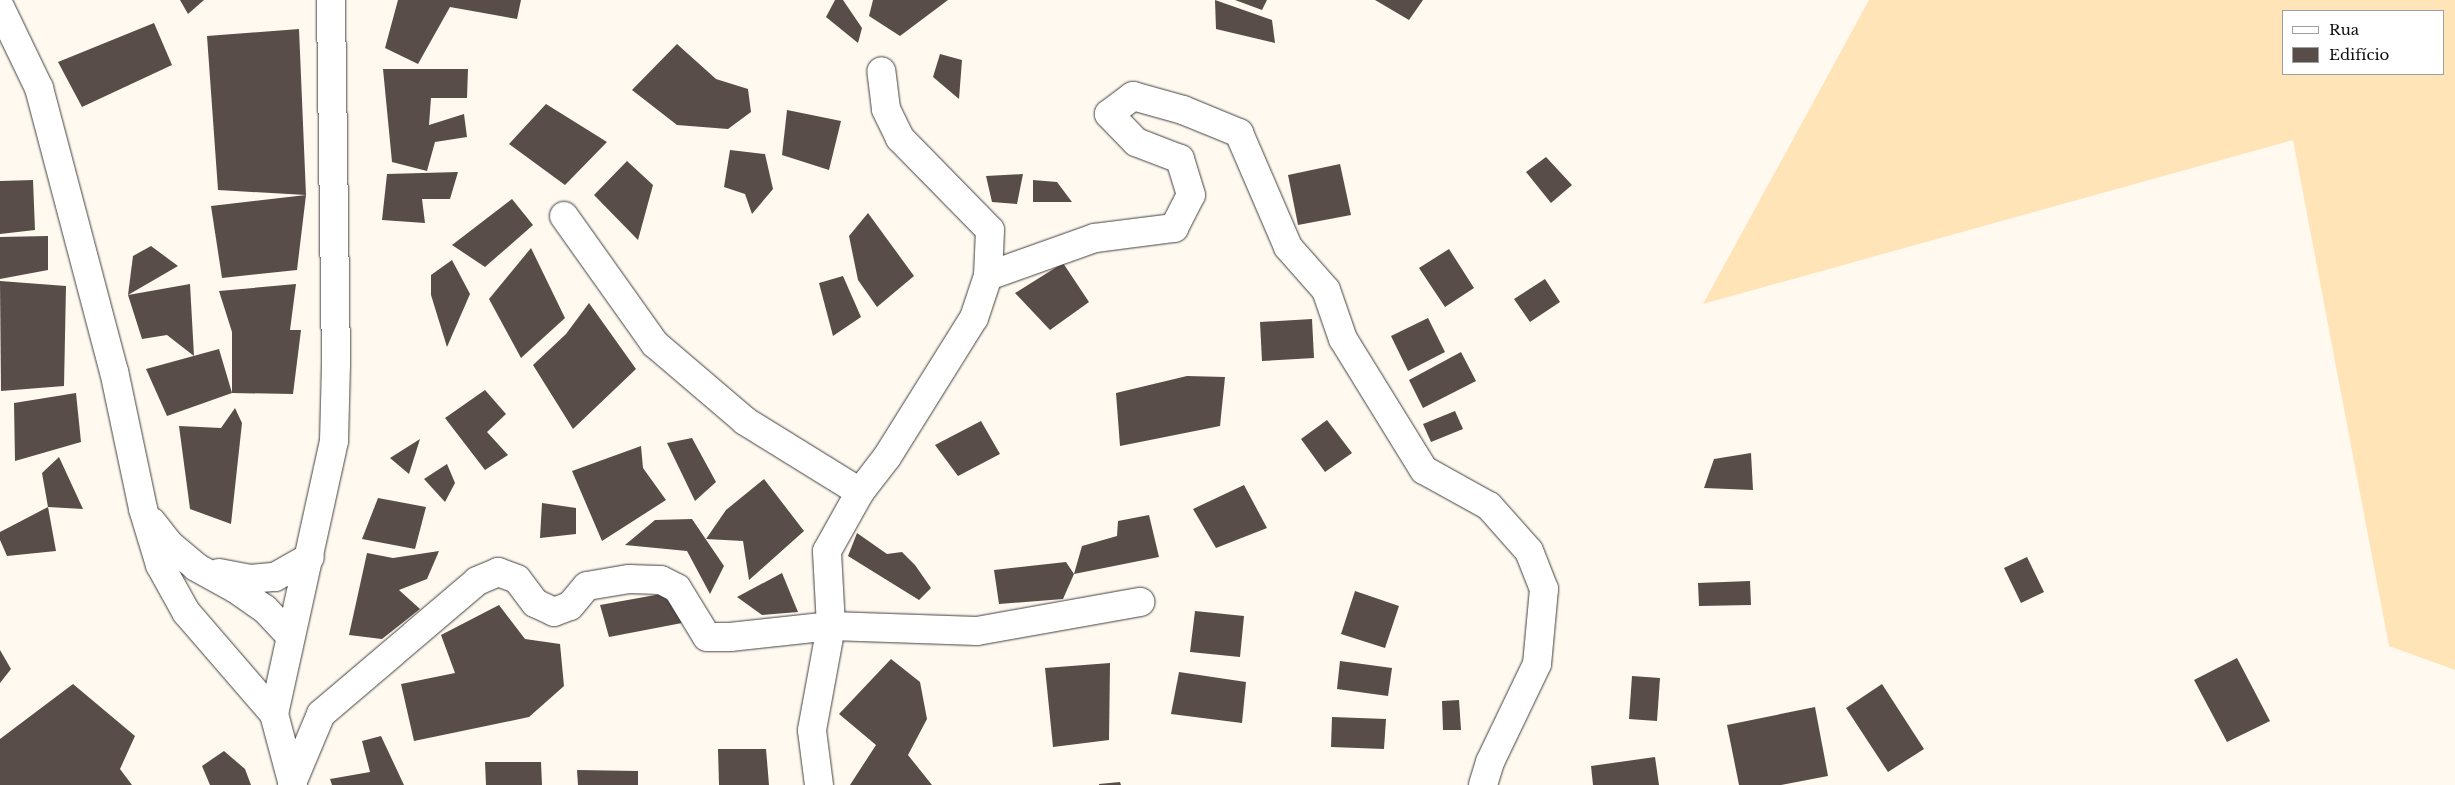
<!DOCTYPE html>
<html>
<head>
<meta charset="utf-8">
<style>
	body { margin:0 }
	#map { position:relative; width:2455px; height:785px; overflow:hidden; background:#fff9ef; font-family:"Libre Baskerville",serif }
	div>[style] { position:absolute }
	.sand>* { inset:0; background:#ffe4b7 }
	.building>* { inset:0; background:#584d49 }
	.roads { filter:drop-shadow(0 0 1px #414141) drop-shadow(0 0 1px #414141) }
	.minor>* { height:28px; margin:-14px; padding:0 14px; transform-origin:14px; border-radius:14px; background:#fff }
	span { translate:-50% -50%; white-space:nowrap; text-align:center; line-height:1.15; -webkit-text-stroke:5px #fff; paint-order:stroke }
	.legend { position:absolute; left:2282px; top:10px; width:162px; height:65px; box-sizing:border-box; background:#fff; border:1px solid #9f9f9f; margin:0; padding:6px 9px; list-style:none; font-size:15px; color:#0e0e0e }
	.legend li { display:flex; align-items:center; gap:10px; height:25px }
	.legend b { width:25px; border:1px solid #9f9f9f }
</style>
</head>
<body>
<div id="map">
	<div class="sand">
		<i style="clip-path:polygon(evenodd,1869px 0,2455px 0,2455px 670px,2389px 646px,2293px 140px,1703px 304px,1869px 0,2444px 11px,2444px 74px,2284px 74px,2284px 11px,2444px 11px)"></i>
	</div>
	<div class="building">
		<i style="clip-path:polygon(180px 0,204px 0,188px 14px)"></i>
		<i style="clip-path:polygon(398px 0,521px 0,517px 19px,450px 7px,418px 64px,385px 48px)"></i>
		<i style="clip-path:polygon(835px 0,843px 0,862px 28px,858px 43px,826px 17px)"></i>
		<i style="clip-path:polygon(873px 0,948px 0,900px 36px,869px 16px)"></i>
		<i style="clip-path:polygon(1215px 0,1272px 20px,1275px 43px,1216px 29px)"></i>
		<i style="clip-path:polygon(1235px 0,1267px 0,1262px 10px)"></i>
		<i style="clip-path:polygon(1375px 0,1423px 0,1409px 20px)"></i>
		<i style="clip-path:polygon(154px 23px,172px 65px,82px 107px,58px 62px)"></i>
		<i style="clip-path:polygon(299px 29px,306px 195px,297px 270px,222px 278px,211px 206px,306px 195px,218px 190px,207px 36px)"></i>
		<i style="clip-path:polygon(677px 44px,716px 79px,748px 89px,751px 112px,728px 129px,677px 125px,632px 90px)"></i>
		<i style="clip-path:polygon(940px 54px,962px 60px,959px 99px,933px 77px)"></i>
		<i style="clip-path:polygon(383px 69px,468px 69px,467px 98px,431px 98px,429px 125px,464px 114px,467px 137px,435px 142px,427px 171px,392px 162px)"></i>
		<i style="clip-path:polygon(546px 104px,607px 142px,565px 185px,509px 144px)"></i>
		<i style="clip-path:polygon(787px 110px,841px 121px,829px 170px,782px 155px)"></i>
		<i style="clip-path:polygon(730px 150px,765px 154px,773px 189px,752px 214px,745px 194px,724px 187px)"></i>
		<i style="clip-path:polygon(1546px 157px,1572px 185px,1551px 203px,1526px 172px)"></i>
		<i style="clip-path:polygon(627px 161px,653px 185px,638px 240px,594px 195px)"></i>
		<i style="clip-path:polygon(1340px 164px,1351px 215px,1298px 225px,1288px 175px)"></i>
		<i style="clip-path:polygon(458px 172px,450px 199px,422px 199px,425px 223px,382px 220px,387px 174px)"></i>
		<i style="clip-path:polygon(1023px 174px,1017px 204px,992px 202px,986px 176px)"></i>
		<i style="clip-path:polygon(33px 180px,35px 230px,0 234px,0 181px)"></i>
		<i style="clip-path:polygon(1033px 180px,1057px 182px,1072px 202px,1033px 202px)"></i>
		<i style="clip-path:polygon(512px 199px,533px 225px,485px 267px,452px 245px)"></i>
		<i style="clip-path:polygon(868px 213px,914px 276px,877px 307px,858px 280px,849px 236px)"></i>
		<i style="clip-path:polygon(48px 236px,48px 270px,0 279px,0 237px)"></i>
		<i style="clip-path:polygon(151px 246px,178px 266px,128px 295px,133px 256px)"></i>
		<i style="clip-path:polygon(531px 248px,565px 318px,521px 358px,489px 299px)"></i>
		<i style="clip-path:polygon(1449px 249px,1474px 288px,1445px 307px,1419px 268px)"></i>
		<i style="clip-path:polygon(452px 260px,470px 294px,447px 347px,431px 295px,431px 275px)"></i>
		<i style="clip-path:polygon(1063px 263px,1089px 302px,1050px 330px,1015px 293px)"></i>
		<i style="clip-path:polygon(843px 276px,861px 317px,833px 336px,819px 283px)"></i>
		<i style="clip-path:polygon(1545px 279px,1560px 302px,1530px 322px,1514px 299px)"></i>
		<i style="clip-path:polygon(0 281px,66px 286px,64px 386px,1px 391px)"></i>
		<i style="clip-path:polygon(190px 284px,194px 356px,167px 335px,142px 339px,128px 295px)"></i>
		<i style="clip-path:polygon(296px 284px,290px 330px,301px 330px,293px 394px,232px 393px,232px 332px,219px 291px)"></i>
		<i style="clip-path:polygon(589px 303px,636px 369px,573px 429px,533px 365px,566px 334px)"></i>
		<i style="clip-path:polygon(1428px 318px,1445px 352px,1408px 371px,1391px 336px)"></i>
		<i style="clip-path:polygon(1312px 319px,1314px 358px,1262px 361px,1260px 322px)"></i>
		<i style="clip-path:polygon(219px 349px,232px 393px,167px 416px,146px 369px)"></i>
		<i style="clip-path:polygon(1461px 352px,1476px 381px,1423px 408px,1409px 380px)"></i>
		<i style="clip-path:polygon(1187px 376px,1225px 377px,1220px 426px,1120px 446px,1116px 393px)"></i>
		<i style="clip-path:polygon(485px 390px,506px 414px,487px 432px,508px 455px,485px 470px,445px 418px)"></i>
		<i style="clip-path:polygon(76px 393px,81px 442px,15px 461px,14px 403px)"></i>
		<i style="clip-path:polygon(235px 408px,242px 423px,231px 524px,190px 509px,179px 426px,221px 428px)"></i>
		<i style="clip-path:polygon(1455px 411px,1463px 429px,1431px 442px,1423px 424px)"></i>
		<i style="clip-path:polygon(1327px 420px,1352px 453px,1325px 472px,1301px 439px)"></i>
		<i style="clip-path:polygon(981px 421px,1000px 454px,958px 476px,935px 445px)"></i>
		<i style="clip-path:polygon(692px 438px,716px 482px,695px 501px,667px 443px)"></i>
		<i style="clip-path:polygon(420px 439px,409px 474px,390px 458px)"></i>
		<i style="clip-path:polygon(641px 446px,643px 468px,666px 500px,602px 541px,572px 471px)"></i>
		<i style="clip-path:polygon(1751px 453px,1753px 490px,1704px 488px,1714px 459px)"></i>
		<i style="clip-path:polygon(59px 457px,83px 509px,48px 507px,56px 551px,7px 556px,0 540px,0 532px,48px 507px,42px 473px)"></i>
		<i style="clip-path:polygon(447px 464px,455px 483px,445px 502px,424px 479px)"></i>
		<i style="clip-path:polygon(764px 479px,804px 531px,749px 580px,743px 541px,706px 539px,726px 510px)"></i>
		<i style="clip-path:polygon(1244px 485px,1267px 528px,1216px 548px,1193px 509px)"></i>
		<i style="clip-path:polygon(378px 498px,426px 507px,415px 549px,362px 539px)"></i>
		<i style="clip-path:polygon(542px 503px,576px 508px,576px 534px,540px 538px)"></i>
		<i style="clip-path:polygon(1149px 515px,1159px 557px,1074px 574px,1082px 546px,1117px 536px,1118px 521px)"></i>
		<i style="clip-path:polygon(692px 519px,724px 566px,710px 594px,687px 551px,625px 545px,655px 520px)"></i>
		<i style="clip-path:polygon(857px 533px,887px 554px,902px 552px,915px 565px,931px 588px,919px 600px,848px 556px)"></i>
		<i style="clip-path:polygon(439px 551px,427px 579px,399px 590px,420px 609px,382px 639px,349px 635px,367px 553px,393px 558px)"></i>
		<i style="clip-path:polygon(2027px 557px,2044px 592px,2021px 603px,2004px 568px)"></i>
		<i style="clip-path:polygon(1066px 562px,1074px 574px,1063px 599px,999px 604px,994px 570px)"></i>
		<i style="clip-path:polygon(782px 573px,798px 612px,762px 615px,737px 597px)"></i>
		<i style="clip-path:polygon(1750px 581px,1751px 605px,1699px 606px,1698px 583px)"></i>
		<i style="clip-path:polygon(1355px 591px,1399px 606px,1385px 648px,1341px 634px)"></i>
		<i style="clip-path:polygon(672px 592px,682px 623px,609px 637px,600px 605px)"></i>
		<i style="clip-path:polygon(499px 605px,525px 639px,560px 644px,564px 686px,529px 717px,414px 741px,401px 684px,455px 673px,441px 635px)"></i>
		<i style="clip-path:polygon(1195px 611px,1244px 616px,1240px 657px,1190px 652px)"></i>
		<i style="clip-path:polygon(0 650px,11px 669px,0 683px)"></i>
		<i style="clip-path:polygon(2237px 658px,2270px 721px,2227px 742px,2194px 680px)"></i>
		<i style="clip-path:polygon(891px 659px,920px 682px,927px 719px,908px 755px,932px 785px,850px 785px,876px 745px,839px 714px)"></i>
		<i style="clip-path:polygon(1340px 661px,1392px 668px,1388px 696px,1337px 689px)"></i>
		<i style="clip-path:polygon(1110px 663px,1109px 740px,1053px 747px,1045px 668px)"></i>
		<i style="clip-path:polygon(1179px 672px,1246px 682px,1242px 723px,1171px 714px)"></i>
		<i style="clip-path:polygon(1632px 676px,1660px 678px,1657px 721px,1629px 719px)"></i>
		<i style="clip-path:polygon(73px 684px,135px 736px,120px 769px,132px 785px,0 785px,0 739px)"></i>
		<i style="clip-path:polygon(1882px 684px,1924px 749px,1888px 772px,1846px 708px)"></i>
		<i style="clip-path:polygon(1459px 700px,1461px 730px,1443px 730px,1442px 701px)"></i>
		<i style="clip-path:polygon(1815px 707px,1828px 776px,1781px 785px,1739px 785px,1727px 725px)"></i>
		<i style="clip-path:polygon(1332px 717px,1386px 719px,1384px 749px,1331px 747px)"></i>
		<i style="clip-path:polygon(381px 736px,404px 785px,332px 785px,330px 779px,370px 772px,362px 741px)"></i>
		<i style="clip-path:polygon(718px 749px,766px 749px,769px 785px,719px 785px)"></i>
		<i style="clip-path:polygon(224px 751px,245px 769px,251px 785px,210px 785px,202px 766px)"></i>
		<i style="clip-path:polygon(1655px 757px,1659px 785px,1593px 785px,1591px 766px)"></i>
		<i style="clip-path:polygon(485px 762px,541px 762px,542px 785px,486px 785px)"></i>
		<i style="clip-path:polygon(577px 770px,638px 771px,638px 785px,578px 785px)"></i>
		<i style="clip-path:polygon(1120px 782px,1121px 785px,1099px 785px,1099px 784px)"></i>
	</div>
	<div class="roads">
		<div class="minor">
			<i style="left:0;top:7px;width:90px;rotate:64.3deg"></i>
			<i style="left:39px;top:88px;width:293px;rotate:75.2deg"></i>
			<i style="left:114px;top:371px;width:141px;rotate:78.1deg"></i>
			<i style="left:143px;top:509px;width:59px;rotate:73.1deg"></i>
			<i style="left:160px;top:565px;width:54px;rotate:61deg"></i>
			<i style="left:186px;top:612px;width:135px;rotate:49.2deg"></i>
			<i style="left:564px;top:216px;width:157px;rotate:54.6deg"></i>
			<i style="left:655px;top:344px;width:118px;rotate:40.5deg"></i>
			<i style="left:745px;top:421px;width:135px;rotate:31.7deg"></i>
			<i style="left:988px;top:276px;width:114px;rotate:-19.6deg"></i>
			<i style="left:1095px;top:238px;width:80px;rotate:-7.2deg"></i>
			<i style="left:1174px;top:228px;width:37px;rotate:-63deg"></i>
			<i style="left:1191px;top:195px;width:38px;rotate:-107deg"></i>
			<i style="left:1180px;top:159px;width:47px;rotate:-158.9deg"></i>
			<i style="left:1136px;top:142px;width:39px;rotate:-134deg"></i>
			<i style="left:1109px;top:114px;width:30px;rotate:-37deg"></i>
			<i style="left:1133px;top:96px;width:52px;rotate:15.6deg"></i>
			<i style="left:1183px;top:110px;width:61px;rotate:22.3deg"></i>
			<i style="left:1239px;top:133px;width:124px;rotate:66.7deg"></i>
			<i style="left:1288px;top:247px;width:57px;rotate:48.5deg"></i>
			<i style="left:1326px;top:290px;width:52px;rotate:70.9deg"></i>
			<i style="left:1343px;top:339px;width:154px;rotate:58.3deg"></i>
			<i style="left:1424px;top:470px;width:74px;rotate:29deg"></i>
			<i style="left:1489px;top:506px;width:60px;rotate:48.4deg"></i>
			<i style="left:1529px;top:551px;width:41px;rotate:68.5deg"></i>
			<i style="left:1544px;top:589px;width:75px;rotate:95.3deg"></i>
			<i style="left:1537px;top:664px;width:109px;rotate:115.6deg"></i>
			<i style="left:1490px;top:762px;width:24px;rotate:107deg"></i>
			<i style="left:152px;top:522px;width:28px;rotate:52deg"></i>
			<i style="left:169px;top:544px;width:35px;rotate:40deg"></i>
			<i style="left:196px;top:567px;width:46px;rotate:28.8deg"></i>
			<i style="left:236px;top:589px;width:35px;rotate:35deg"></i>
			<i style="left:265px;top:609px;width:37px;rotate:47deg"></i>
			<i style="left:219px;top:573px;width:32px;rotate:11deg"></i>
			<i style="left:250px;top:579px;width:25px;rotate:-5deg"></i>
			<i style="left:275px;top:577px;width:40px;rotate:-29.7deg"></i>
			<i style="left:292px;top:783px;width:75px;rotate:-67.2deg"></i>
			<i style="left:321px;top:714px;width:205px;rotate:-40.4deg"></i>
			<i style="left:477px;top:581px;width:23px;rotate:-23deg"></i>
			<i style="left:498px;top:572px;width:20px;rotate:20deg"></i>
			<i style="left:517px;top:579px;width:30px;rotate:53deg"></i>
			<i style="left:535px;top:603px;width:21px;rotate:25deg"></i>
			<i style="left:554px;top:612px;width:17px;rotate:-21deg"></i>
			<i style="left:570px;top:606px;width:26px;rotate:-50deg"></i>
			<i style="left:587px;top:586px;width:43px;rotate:-9.5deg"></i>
			<i style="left:629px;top:579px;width:32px;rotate:2deg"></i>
			<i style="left:661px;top:580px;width:18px;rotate:27deg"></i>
			<i style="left:677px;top:588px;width:57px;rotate:58.5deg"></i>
			<i style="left:707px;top:637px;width:23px"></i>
			<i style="left:730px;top:637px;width:102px;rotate:-6.2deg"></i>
			<i style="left:831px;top:626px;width:146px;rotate:2deg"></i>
			<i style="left:977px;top:631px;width:166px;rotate:-10.1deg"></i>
			<i style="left:293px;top:785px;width:73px;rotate:-105deg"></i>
			<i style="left:274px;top:714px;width:280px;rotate:-77.6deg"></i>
			<i style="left:334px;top:441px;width:78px;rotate:-88.5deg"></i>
			<i style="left:336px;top:363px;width:363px;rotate:-90.8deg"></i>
			<i style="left:819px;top:785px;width:55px;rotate:-97.3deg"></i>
			<i style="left:812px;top:730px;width:106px;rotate:-79.6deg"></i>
			<i style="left:831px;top:626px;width:75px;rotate:-93.1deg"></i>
			<i style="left:827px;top:551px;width:68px;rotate:-60.8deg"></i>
			<i style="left:860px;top:492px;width:44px;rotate:-52.4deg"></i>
			<i style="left:887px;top:457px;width:164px;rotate:-58deg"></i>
			<i style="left:974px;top:318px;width:44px;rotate:-71.6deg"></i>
			<i style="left:988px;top:276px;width:46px;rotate:-87.5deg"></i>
			<i style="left:990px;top:230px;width:129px;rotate:-134.4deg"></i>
			<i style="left:900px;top:138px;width:32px;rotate:-116deg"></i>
			<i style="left:886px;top:109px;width:38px;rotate:-97deg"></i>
		</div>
	</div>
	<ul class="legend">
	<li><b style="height:6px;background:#fff"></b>Rua</li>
	<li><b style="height:14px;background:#584d49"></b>Edifício</li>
	</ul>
</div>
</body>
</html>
